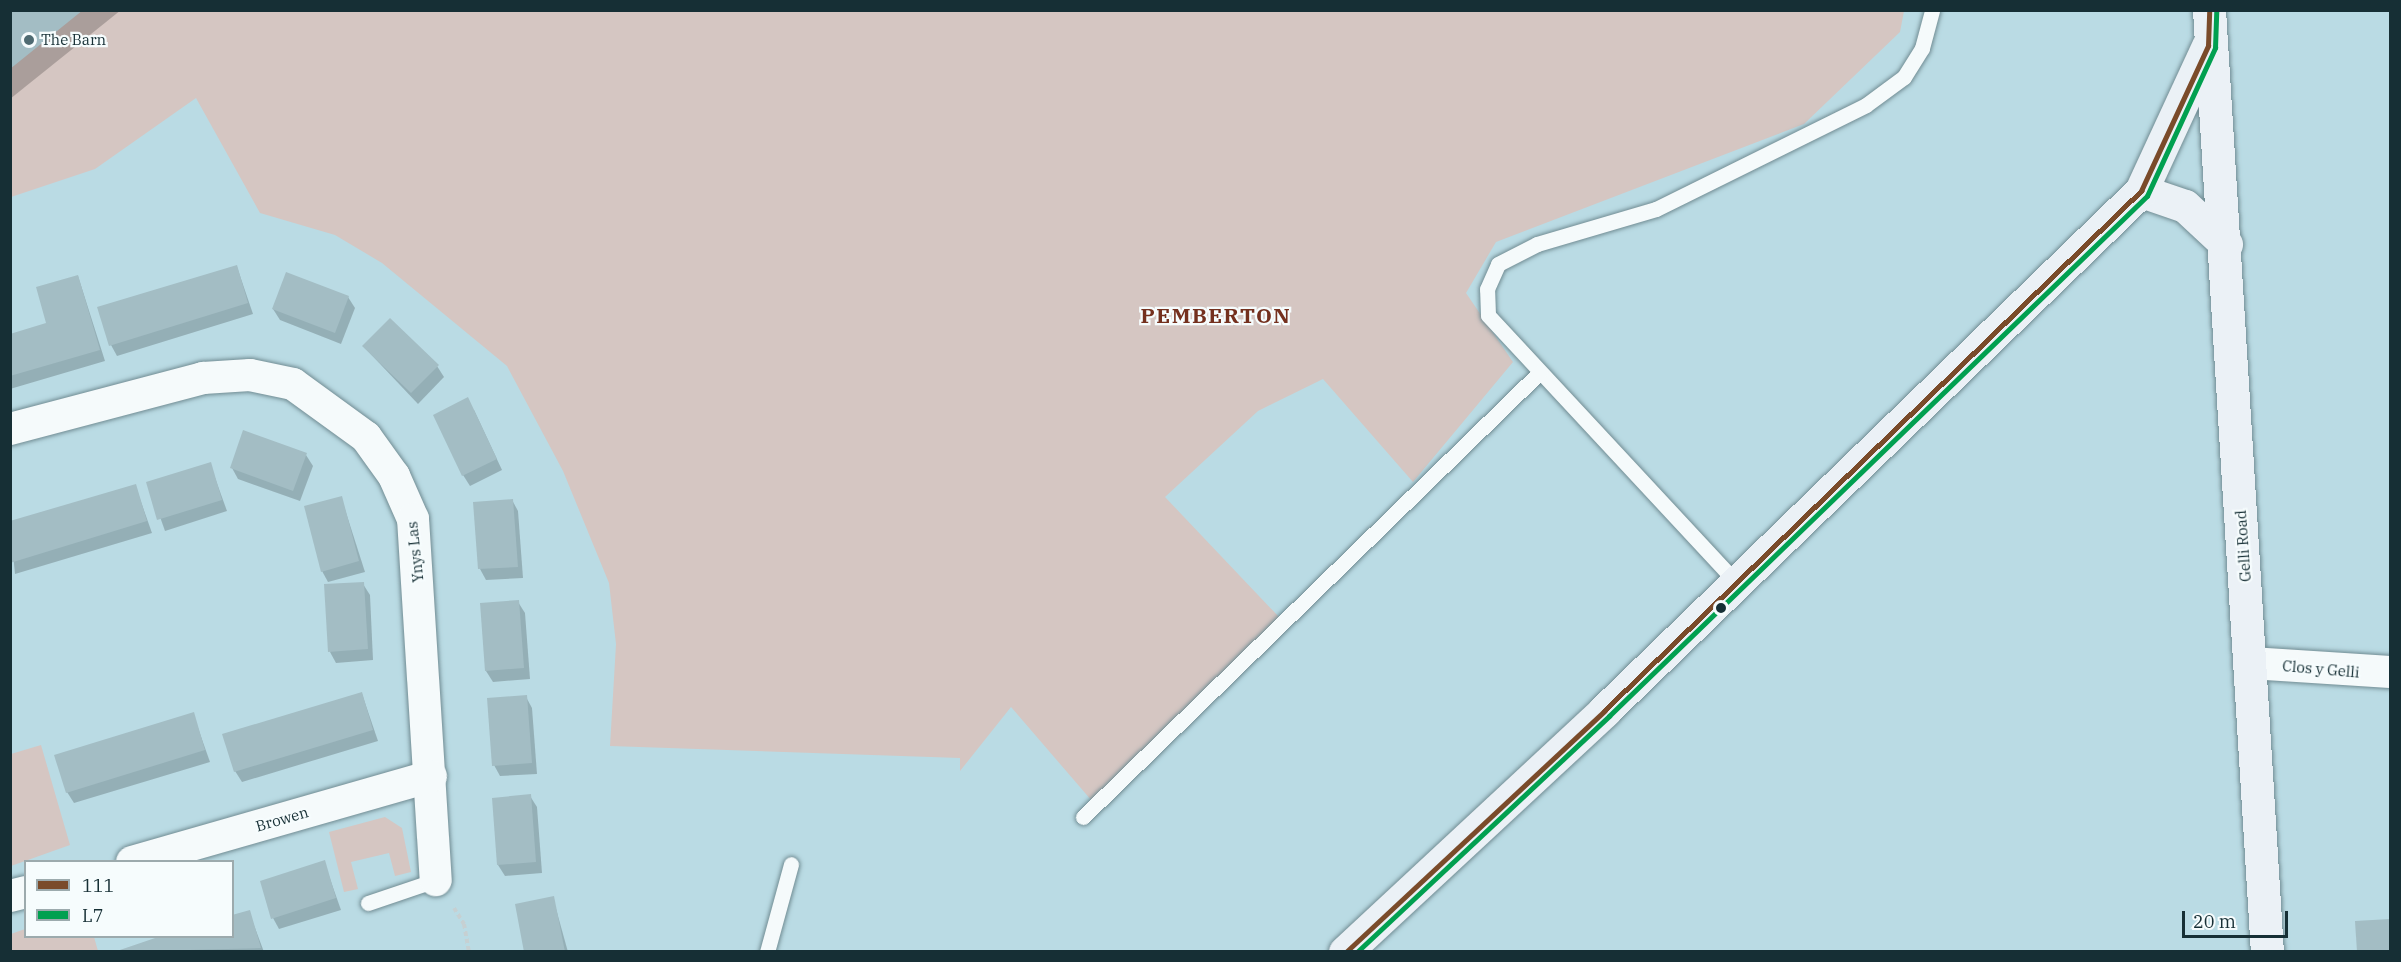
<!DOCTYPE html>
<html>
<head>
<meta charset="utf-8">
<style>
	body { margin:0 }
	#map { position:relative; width:2401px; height:962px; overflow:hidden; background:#badbe4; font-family:"IBM Plex Serif",serif }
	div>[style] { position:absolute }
	.green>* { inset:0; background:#d5c6c2 }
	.shadow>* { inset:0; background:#0003 }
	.building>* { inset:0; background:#a3bdc4 }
	.path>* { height:4px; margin-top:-2px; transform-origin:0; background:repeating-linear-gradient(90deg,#c6d0d2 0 4.5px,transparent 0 7.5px) }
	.roads { filter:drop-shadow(0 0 2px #718c93) drop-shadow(0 0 2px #718c93) }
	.lane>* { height:15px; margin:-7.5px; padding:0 7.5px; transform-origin:7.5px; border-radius:7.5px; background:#f5fafb }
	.street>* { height:32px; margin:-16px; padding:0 16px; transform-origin:16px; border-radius:16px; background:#f5fafb }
	.secondary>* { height:33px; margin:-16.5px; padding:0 16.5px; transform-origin:16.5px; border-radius:16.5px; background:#ebf1f6 }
	.bus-1>* { height:4.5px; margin:-2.25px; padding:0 2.25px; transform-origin:2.25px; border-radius:2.25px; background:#7a4b2a }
	.bus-2>* { height:4.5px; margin:-2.25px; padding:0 2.25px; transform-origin:2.25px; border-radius:2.25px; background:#01a050 }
	.dots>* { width:16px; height:16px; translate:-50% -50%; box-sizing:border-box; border:3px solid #f6fcfd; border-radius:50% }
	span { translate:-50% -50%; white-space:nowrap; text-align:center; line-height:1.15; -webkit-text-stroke:4.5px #f6fcfd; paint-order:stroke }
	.poi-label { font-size:15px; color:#162f35 }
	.left { translate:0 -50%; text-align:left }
	.street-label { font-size:15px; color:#162f35 }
	.district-label { font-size:21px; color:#74301e; font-weight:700; letter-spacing:1.5px }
	.frame { position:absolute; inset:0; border:12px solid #162f35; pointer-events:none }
	.legend { position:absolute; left:24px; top:860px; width:210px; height:78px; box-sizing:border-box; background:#f6fcfd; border:2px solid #9caaad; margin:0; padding:8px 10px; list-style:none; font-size:18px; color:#162f35 }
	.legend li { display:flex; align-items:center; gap:12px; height:30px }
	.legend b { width:30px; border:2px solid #9caaad }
	.scale { position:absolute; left:2182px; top:911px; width:106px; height:27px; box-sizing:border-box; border:3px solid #162f35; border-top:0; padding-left:8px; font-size:18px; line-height:21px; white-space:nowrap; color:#162f35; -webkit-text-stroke:4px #f6fcfd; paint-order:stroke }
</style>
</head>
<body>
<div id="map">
	<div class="green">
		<i style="clip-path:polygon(10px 11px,1904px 11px,1900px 32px,1804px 124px,1496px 242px,1466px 293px,1513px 362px,1413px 482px,1323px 379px,1258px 411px,1165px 497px,1279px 617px,1092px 801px,1011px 707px,960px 771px,960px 758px,610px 746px,616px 644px,609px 583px,563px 471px,507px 366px,382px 263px,335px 235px,260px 213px,196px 98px,95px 169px,11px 197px)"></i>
		<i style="clip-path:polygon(41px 745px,70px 845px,11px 866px,11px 754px)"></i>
		<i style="clip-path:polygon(385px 817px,402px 828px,411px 872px,395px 876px,389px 853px,351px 862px,358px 889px,344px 892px,329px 832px)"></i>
		<i style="clip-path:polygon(25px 929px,26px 936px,94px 937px,98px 951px,11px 951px,11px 934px)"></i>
	</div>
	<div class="shadow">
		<i style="clip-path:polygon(10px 10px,121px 10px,10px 99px)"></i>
		<i style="clip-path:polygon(237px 267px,253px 314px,117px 356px,111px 345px)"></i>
		<i style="clip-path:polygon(78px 276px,105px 361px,10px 389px,10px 336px,48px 324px)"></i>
		<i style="clip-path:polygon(348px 297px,355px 308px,341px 344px,280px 320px,273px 309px)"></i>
		<i style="clip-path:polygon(364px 347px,437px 366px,444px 377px,418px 404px)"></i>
		<i style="clip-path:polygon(474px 410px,502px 470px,470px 486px,463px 475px)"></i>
		<i style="clip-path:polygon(306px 455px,313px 466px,300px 501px,238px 479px,232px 468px)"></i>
		<i style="clip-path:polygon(210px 464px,227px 511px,165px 531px,148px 483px)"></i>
		<i style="clip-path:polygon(135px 485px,152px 533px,15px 574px,10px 523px)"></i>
		<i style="clip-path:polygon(341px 497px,365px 572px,328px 582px,322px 571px)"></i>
		<i style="clip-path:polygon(512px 500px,518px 511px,523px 578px,486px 580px,480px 569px)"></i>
		<i style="clip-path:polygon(363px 584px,370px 595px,373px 660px,336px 663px,330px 652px)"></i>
		<i style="clip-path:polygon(518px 602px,525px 613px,530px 679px,493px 682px,486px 671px)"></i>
		<i style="clip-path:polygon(362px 694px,378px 741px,242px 782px,235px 771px)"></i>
		<i style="clip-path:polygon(526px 697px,532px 708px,537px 774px,500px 776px,494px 765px)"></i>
		<i style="clip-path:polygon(193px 714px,210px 762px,74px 803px,67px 792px)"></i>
		<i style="clip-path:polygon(530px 796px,537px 807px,542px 873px,505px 876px,498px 865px)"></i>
		<i style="clip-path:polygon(324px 862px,341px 910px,279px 929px,273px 918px)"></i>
		<i style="clip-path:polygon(553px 898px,568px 952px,526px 952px)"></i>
		<i style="clip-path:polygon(249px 912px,264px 952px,117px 952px,232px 936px)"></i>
	</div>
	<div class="building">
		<i style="clip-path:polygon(10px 10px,83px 10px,10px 69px)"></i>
		<i style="clip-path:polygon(237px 265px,248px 303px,109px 346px,97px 307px)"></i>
		<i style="clip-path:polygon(286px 272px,349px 296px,335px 333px,272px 309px)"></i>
		<i style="clip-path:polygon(78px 275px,100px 350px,10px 376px,10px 334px,46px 323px,36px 287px)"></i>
		<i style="clip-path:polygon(390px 318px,439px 365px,411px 393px,362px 346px)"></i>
		<i style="clip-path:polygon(468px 397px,497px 459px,462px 476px,433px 415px)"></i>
		<i style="clip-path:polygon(243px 430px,307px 453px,293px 491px,230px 468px)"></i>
		<i style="clip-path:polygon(211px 462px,222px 500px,157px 520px,146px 482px)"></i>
		<i style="clip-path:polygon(136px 484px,147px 521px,10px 563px,10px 521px)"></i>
		<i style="clip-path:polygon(342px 496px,359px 561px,321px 572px,304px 506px)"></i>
		<i style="clip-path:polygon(513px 499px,518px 567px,478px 569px,473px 502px)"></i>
		<i style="clip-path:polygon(364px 582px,368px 649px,328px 652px,324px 584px)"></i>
		<i style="clip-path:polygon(519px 600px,524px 668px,485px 671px,480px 603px)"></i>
		<i style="clip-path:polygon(362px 692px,373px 730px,234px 772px,222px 734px)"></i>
		<i style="clip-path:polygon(527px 695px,532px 763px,492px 766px,487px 698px)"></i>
		<i style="clip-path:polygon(194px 712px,205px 750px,66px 793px,54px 755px)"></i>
		<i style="clip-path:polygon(531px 794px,536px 862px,497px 865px,492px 798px)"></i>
		<i style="clip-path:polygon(325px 860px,336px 898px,271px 919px,260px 881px)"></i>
		<i style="clip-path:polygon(554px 896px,565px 952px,524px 952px,515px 904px)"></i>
		<i style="clip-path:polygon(250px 910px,261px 948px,114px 952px,161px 936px,232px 936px,232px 915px)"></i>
		<i style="clip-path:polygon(2390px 919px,2390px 952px,2357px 952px,2355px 921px)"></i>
	</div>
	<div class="path">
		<i style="left:454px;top:908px;width:19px;rotate:58deg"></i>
		<i style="left:464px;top:924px;width:28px;rotate:80deg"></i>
	</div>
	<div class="roads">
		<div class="lane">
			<i style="left:1735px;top:581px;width:363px;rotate:-132.9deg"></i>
			<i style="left:1488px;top:315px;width:26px;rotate:-92deg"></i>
			<i style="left:1487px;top:289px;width:27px;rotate:-66deg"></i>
			<i style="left:1498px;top:264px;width:44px;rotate:-27.1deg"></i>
			<i style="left:1537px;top:244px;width:124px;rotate:-16.4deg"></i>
			<i style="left:1656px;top:209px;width:234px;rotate:-26.3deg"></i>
			<i style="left:1866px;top:105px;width:47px;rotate:-36.4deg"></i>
			<i style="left:1904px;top:77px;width:34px;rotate:-58deg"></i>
			<i style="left:1922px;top:48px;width:39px;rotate:-75deg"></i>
			<i style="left:1083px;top:817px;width:638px;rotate:-44.24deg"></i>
			<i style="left:368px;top:903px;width:72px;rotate:-18.7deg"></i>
			<i style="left:767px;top:952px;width:91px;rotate:-74.7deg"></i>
		</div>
		<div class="street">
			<i style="left:10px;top:429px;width:200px;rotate:-14.8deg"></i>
			<i style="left:203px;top:378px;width:47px;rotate:-3.7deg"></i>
			<i style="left:250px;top:375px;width:44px;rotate:11.8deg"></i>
			<i style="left:293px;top:384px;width:90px;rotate:36deg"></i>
			<i style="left:366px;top:437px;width:48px;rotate:54.3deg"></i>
			<i style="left:394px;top:476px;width:47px;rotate:66.2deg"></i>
			<i style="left:413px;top:519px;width:362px;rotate:86.4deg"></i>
			<i style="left:2251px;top:663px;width:139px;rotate:3.7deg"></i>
			<i style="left:132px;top:862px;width:311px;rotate:-16deg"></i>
			<i style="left:10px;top:896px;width:16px;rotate:-14deg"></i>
		</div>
		<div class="secondary">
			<i style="left:2209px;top:10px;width:944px;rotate:86.48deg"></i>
			<i style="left:2141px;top:191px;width:46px;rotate:18.8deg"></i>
			<i style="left:2185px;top:206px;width:56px;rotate:42.8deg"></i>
			<i style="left:1345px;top:952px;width:354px;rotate:-42.9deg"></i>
			<i style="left:1604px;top:711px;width:748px;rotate:-44.08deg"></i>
			<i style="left:2141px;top:191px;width:160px;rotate:-65.2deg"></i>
		</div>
	</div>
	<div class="bus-1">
		<i style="left:1346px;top:952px;width:353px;rotate:-43deg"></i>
		<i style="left:1604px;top:711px;width:748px;rotate:-44.08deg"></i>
		<i style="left:2141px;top:191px;width:160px;rotate:-65.2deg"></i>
		<i style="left:2208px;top:46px;width:36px;rotate:-88deg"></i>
	</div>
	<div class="bus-2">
		<i style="left:1357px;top:952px;width:345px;rotate:-43.1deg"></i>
		<i style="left:1609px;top:716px;width:748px;rotate:-44.03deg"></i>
		<i style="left:2147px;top:196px;width:163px;rotate:-65.3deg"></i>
		<i style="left:2215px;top:48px;width:38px;rotate:-88deg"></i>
	</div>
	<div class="dots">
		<i style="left:29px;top:40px;background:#4f6b72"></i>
		<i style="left:1721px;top:608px;background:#162f35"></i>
	</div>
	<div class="poi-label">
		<span class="left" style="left:41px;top:40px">The Barn</span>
	</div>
	<div class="street-label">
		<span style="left:2243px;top:546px;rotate:-94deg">Gelli Road</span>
		<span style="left:415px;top:552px;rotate:-96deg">Ynys Las</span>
		<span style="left:2321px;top:669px;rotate:5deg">Clos y Gelli</span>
		<span style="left:282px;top:819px;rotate:-16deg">Browen</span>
	</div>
	<div class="district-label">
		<span style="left:1216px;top:315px">PEMBERTON</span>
	</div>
	<div class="frame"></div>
	<ul class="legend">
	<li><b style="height:8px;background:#7a4b2a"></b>111</li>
	<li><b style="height:8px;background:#01a050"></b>L7</li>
	</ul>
	<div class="scale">20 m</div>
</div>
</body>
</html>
